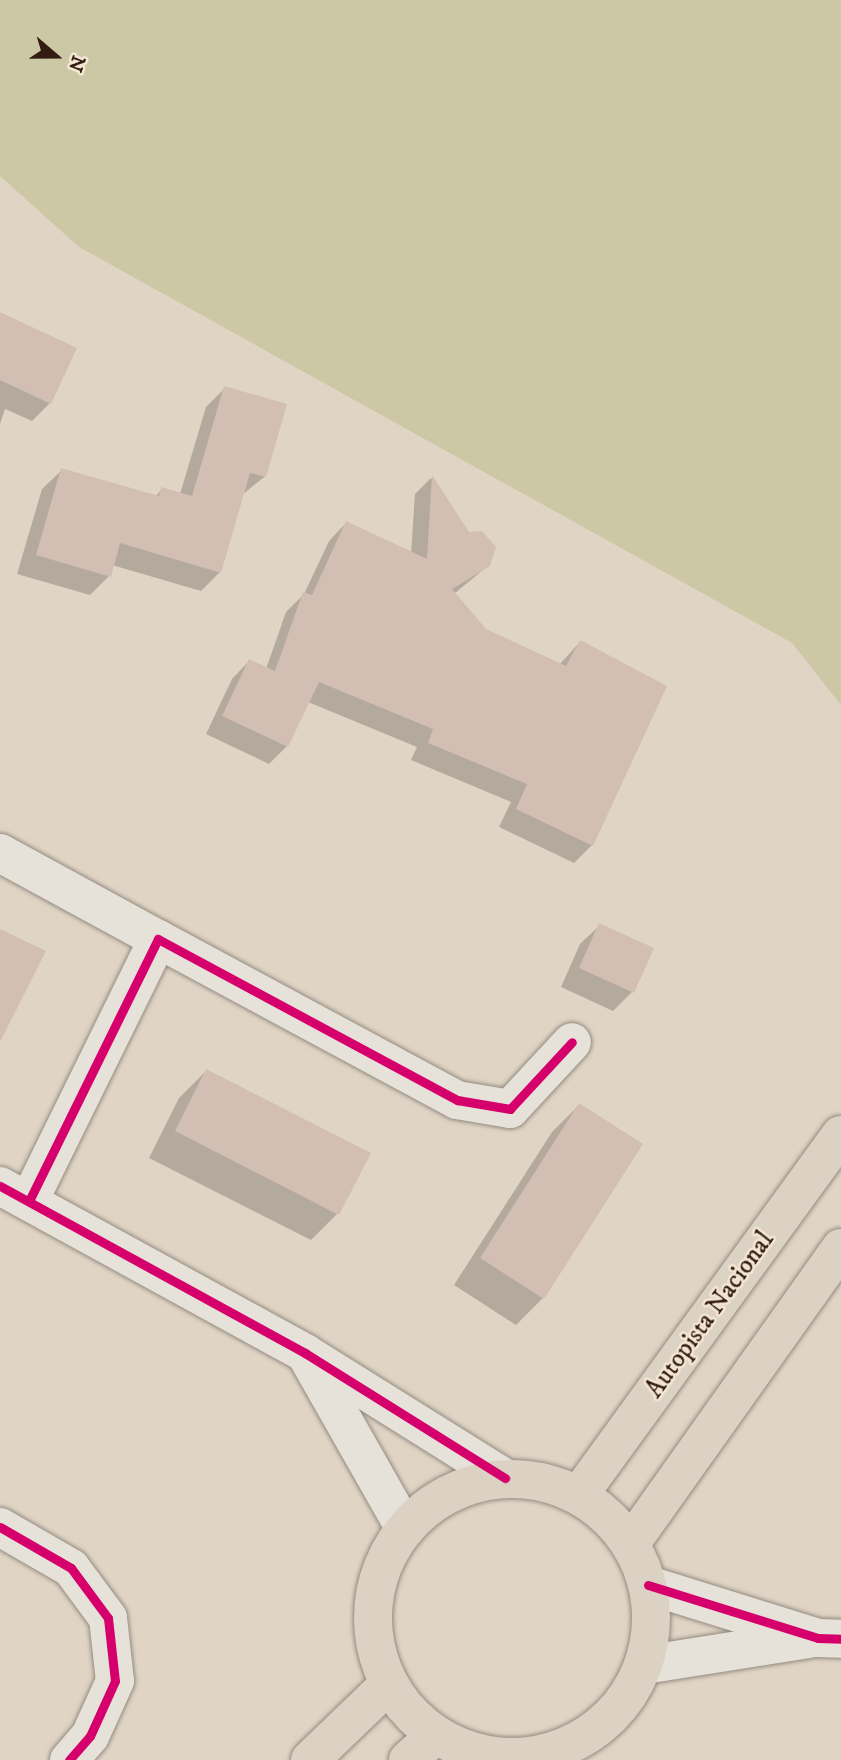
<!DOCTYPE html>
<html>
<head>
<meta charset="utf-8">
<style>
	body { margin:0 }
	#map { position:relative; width:841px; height:1760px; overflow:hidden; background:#e0d5c5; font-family:"IM FELL DW Pica",serif }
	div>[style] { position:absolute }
	.green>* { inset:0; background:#ccc8a6 }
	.shadow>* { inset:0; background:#0003 }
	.building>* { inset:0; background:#d2beb2 }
	.roads { filter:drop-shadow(0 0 2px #948b80) drop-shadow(0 0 2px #948b80) }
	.minor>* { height:38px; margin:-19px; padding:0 19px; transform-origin:19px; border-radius:19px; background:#e7e2d9 }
	.tertiary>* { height:38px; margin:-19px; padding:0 19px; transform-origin:19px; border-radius:19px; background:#e7e2d9 }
	.primary>* { height:38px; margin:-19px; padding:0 19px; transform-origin:19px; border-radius:19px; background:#dbd2c4 }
	.primary>.ring { margin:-19px; padding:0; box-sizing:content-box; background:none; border:38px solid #dbd2c4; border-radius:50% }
	.motorway>* { height:38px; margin:-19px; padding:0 19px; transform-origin:19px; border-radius:19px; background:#dbd2c4 }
	.cycleway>* { height:9px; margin:-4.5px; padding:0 4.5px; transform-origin:4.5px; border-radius:4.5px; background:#d6006c }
	span { translate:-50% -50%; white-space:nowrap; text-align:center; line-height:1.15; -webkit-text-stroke:5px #f3e6d2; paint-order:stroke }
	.street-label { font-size:26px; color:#331d13 }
	.north { position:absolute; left:21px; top:21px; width:70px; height:70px; -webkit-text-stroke:5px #f3e6d2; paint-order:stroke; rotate:110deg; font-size:19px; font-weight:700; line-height:28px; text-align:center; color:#331d13 }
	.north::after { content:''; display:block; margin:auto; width:24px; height:32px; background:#331d13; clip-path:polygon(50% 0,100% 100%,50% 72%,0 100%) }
</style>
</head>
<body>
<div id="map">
	<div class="green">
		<i style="clip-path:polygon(0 0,841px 0,841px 705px,792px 643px,79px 247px,0 176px)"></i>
	</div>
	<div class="shadow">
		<i style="clip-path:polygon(0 314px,50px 403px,32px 421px,5px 409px,0 424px)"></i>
		<i style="clip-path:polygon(225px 388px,285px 405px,264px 477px,242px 495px,220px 572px,201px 591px,112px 565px,109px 576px,90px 595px,17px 574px,42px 489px,62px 470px,155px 497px,162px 489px,180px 494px,206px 407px)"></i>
		<i style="clip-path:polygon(431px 478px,489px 565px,454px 594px,485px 631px,559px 665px,580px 642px,592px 845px,574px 863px,499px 827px,511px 802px,411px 760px,417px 747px,308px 702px,287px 746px,269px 764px,206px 734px,232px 679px,249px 661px,266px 669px,286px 612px,304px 594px,329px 541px,346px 523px,411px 554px,415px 494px)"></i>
		<i style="clip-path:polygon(600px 925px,632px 992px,613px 1011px,561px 987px,580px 944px)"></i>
		<i style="clip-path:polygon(206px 1071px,337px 1214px,311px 1240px,149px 1158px,179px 1098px)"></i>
		<i style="clip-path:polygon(579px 1105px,543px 1298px,516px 1325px,454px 1285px,552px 1132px)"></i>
	</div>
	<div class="building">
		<i style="clip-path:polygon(0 312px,77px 348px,51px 404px,0 380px)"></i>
		<i style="clip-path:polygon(224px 386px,287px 404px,266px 477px,250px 473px,221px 573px,120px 543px,111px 577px,36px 555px,61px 468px,159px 496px,161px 487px,192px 496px)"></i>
		<i style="clip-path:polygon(432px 475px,469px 532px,482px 531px,496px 547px,490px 566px,452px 589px,486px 629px,566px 666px,580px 640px,667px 686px,593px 846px,516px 809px,527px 784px,428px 743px,433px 729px,319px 682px,288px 747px,222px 716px,249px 659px,275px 671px,303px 592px,312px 595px,346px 521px,427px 559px)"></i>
		<i style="clip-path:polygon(599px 923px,654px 948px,634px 993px,579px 968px)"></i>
		<i style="clip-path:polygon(0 929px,46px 951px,0 1042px)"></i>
		<i style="clip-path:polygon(206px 1069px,371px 1153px,339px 1215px,175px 1131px)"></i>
		<i style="clip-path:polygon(579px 1103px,643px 1144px,544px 1299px,480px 1258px)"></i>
	</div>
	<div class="roads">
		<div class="minor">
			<i style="left:0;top:853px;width:180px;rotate:28.6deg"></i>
			<i style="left:29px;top:1201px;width:292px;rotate:-63.8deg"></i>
			<i style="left:158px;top:939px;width:340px;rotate:28.3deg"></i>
			<i style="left:457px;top:1100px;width:54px;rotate:9.6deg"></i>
			<i style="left:510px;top:1109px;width:91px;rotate:-47.2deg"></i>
			<i style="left:0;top:1527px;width:82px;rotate:30deg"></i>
			<i style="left:71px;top:1568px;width:62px;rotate:53.5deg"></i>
			<i style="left:108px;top:1618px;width:63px;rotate:83.7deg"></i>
			<i style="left:115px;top:1681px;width:60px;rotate:114.4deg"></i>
			<i style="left:90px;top:1736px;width:32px;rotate:131deg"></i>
		</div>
		<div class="tertiary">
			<i style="left:0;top:1186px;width:348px;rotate:28.7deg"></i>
			<i style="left:305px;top:1353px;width:236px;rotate:32deg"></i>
			<i style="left:308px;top:1358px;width:197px;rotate:60.4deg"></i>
			<i style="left:648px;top:1585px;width:178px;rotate:17.3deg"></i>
			<i style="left:818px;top:1638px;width:23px;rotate:2deg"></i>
			<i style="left:644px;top:1665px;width:167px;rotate:-9deg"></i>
		</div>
		<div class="primary">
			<i class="ring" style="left:373px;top:1479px;width:240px;height:240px"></i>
			<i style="left:310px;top:1760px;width:110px;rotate:-43.9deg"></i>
			<i style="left:408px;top:1760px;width:38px;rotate:-42deg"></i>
		</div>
		<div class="motorway">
			<i style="left:579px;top:1495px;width:445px;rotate:-54deg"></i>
			<i style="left:631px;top:1543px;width:362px;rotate:-54.6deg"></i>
		</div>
	</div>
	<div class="cycleway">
		<i style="left:0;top:1186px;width:348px;rotate:28.7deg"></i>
		<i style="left:305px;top:1353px;width:236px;rotate:32deg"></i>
		<i style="left:29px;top:1201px;width:292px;rotate:-63.8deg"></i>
		<i style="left:158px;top:939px;width:340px;rotate:28.3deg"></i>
		<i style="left:457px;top:1100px;width:54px;rotate:9.6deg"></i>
		<i style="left:510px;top:1109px;width:91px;rotate:-47.2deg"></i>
		<i style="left:0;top:1527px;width:82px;rotate:30deg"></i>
		<i style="left:71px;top:1568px;width:62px;rotate:53.5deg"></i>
		<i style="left:108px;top:1618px;width:63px;rotate:83.7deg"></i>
		<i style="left:115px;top:1681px;width:60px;rotate:114.4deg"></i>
		<i style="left:90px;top:1736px;width:32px;rotate:131deg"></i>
		<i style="left:648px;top:1585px;width:178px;rotate:17.3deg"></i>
		<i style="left:818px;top:1638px;width:23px;rotate:2deg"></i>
	</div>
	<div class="street-label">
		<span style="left:710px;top:1315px;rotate:-54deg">Autopista Nacional</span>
	</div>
	<div class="north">N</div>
</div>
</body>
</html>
